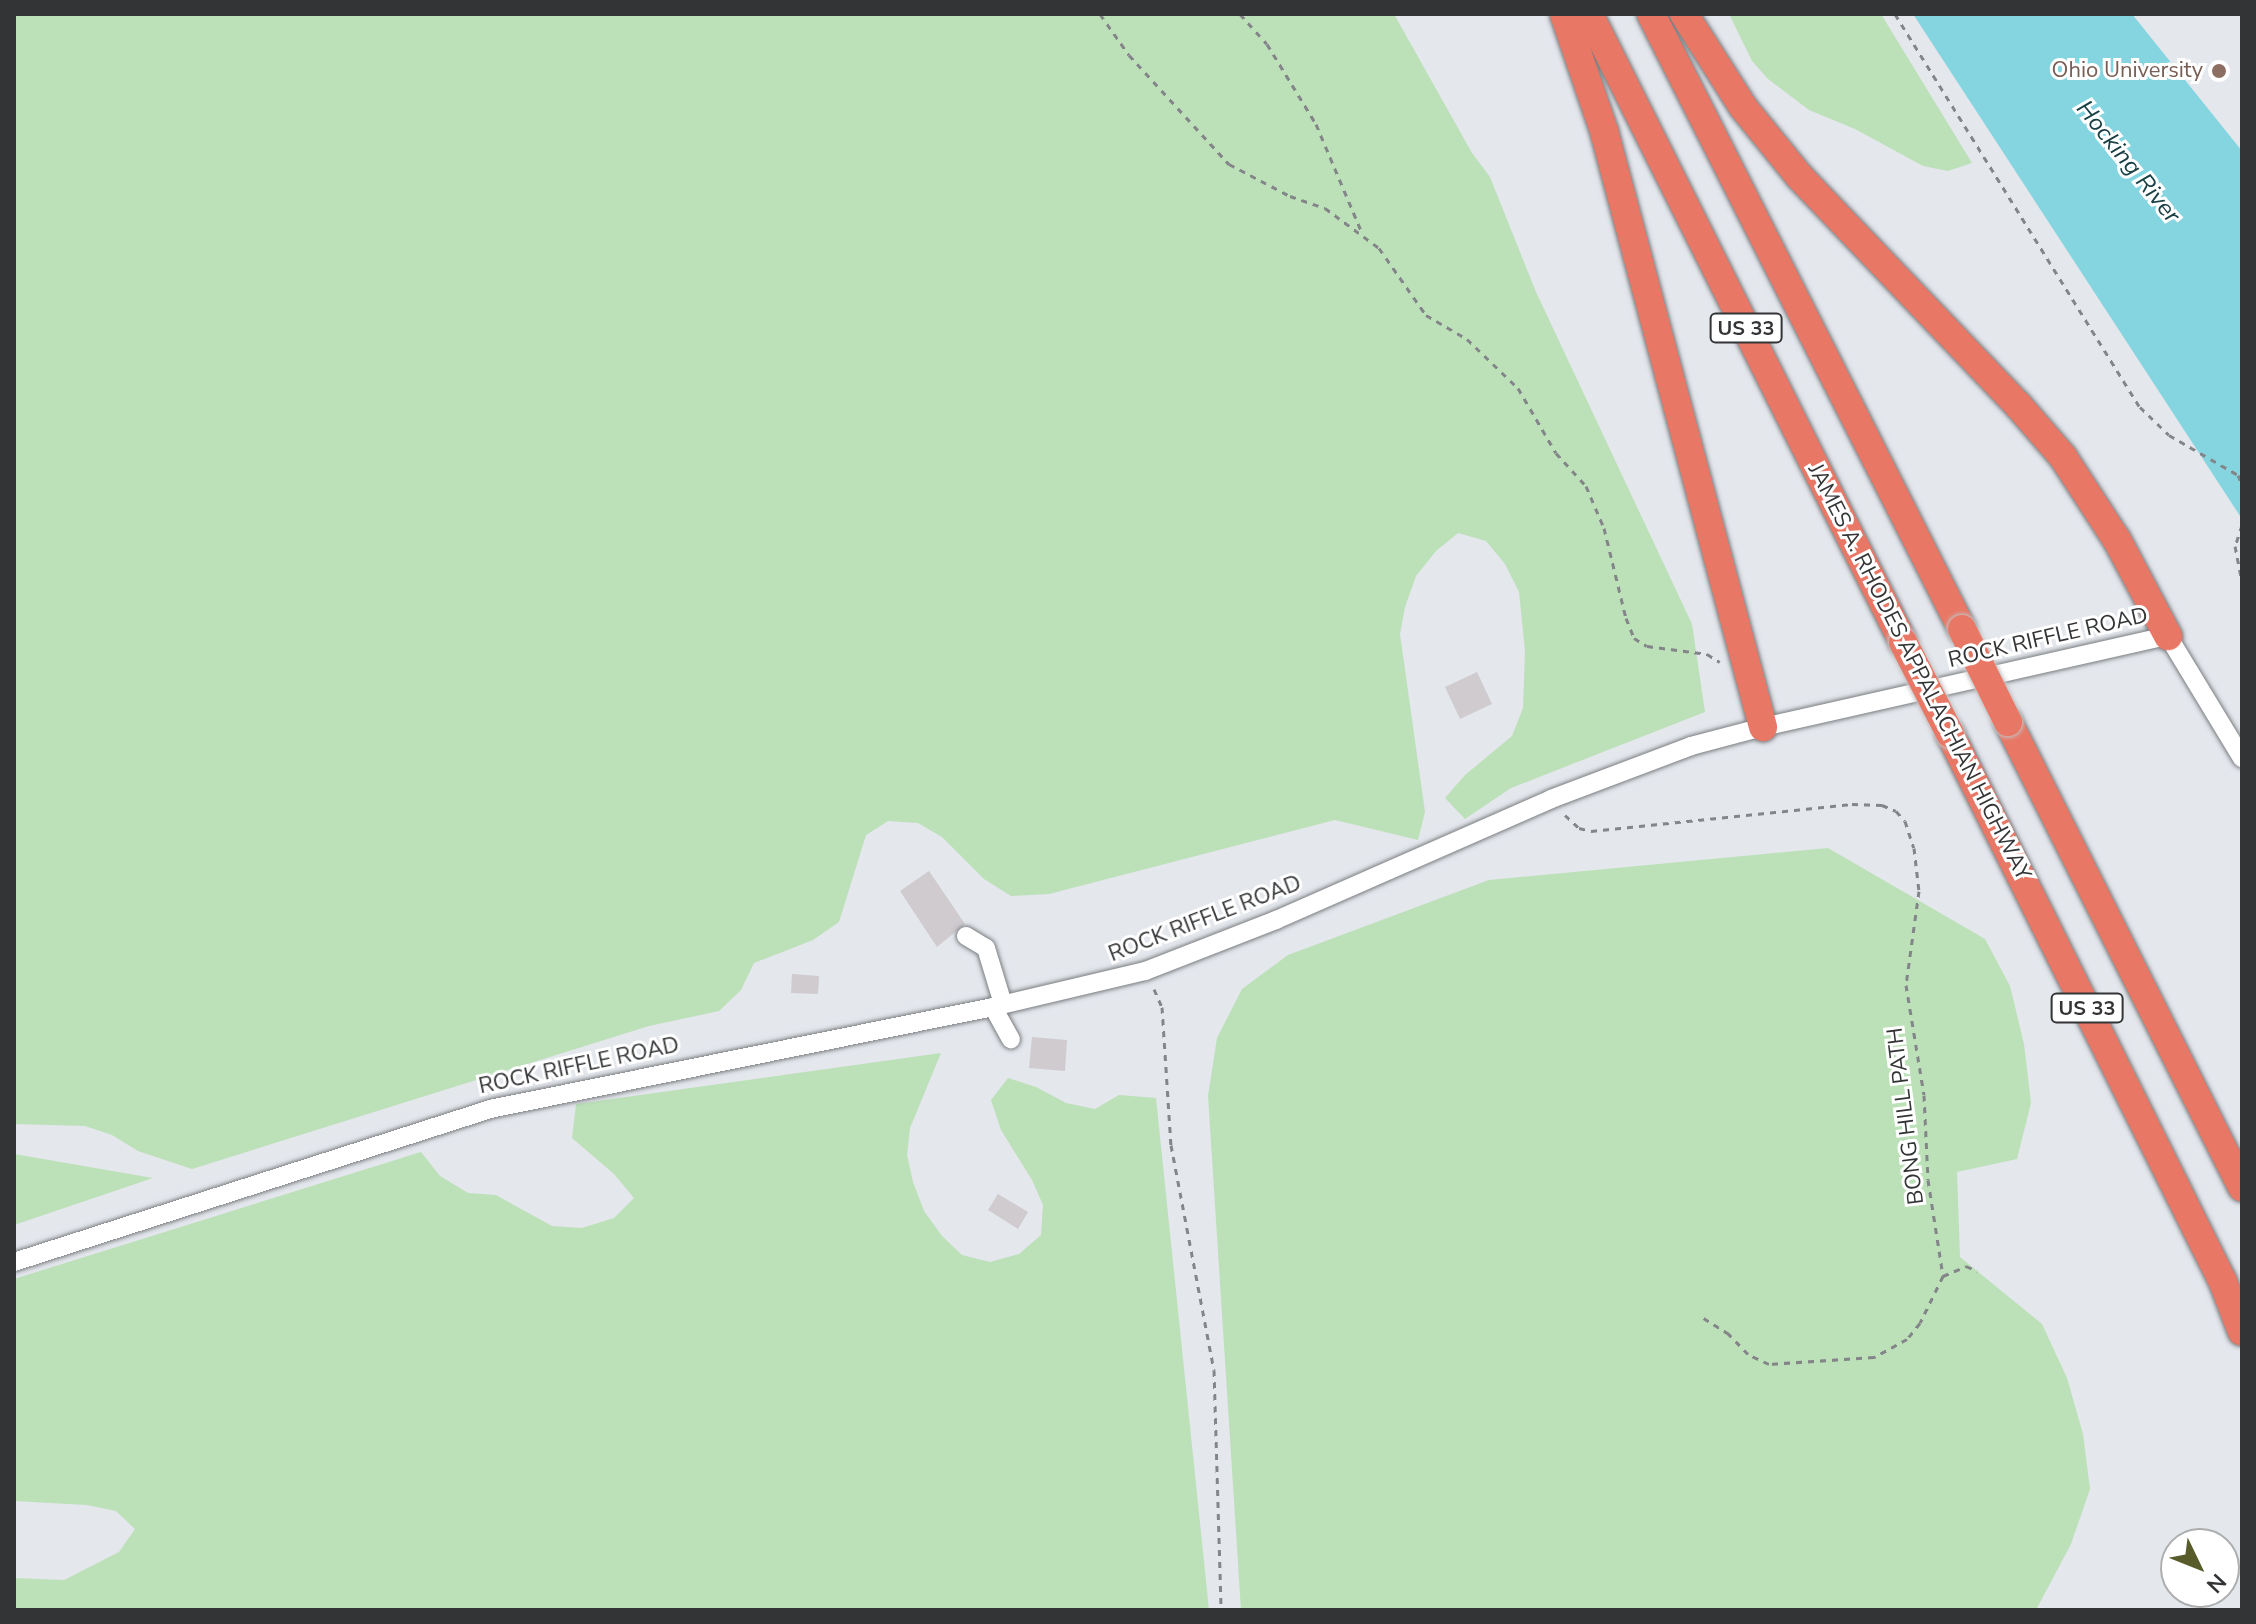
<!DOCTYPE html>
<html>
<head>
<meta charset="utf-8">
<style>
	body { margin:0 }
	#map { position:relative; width:2256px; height:1624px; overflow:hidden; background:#e4e7ec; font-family:"Nunito Sans",sans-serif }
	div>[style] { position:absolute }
	.green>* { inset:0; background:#bce0b8 }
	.water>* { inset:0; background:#85d5e0 }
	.building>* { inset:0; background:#cfcbcf }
	.path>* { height:3px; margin-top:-1.5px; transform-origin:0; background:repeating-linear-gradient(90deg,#838589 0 6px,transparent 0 12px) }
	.roads { filter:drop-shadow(0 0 2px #7a7d80) drop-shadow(0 0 2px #7a7d80) }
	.minor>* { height:18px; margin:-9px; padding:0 9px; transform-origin:9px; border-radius:9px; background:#fff }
	.highway>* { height:28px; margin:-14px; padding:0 14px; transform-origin:14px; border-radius:14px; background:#e97765 }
	.bridges { filter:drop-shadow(0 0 2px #c2c2c3) drop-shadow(0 0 2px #c2c2c3) }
	.highway-bridge>* { height:28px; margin:-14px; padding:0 14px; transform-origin:14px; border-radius:14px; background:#e97765 }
	.dots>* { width:22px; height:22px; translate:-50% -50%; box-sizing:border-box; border:4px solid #fff; border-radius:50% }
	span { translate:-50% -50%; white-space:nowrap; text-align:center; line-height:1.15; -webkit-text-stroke:6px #fff; paint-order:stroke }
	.shield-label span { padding:2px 6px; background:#fff; border:2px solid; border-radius:6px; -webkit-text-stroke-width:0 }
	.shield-label { font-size:20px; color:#333436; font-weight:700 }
	.education-label { font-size:22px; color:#785e54 }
	.right { translate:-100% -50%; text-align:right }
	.street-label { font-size:22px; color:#333436 }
	.water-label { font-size:24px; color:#194045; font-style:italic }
	.frame { position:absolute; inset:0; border:16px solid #333436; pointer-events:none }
	.north { position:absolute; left:2160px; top:1528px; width:80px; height:80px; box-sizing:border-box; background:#fff; border:2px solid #adaeaf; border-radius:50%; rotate:133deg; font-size:22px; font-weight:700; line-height:32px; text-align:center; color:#333436 }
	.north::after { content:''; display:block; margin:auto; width:28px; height:36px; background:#575c2a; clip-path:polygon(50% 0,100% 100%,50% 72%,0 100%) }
</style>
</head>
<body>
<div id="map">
	<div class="green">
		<i style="clip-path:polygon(14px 14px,1394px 14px,1472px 153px,1490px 177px,1536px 292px,1692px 624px,1705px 712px,1511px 788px,1465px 819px,1445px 798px,1465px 775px,1512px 736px,1523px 708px,1525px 651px,1519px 592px,1505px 564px,1486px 541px,1458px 533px,1436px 551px,1416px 576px,1405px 607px,1400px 634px,1425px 812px,1418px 840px,1335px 820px,1049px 894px,1011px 896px,984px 879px,942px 837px,918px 823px,888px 821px,866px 835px,839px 922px,813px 940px,754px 963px,741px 990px,719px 1011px,649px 1026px,192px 1169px,138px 1151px,112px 1135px,85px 1126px,14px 1124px)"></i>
		<i style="clip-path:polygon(1729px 14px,1881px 14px,1972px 163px,1948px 171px,1923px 166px,1855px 129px,1809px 110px,1768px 79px,1752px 61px)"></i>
		<i style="clip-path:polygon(1828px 848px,1985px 939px,2010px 986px,2024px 1044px,2031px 1103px,2017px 1159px,1957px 1172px,1960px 1257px,2042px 1324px,2067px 1378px,2083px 1434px,2090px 1489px,2071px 1544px,2036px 1610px,1241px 1610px,1208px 1096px,1217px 1038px,1242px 989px,1288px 955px,1489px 880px)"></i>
		<i style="clip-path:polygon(941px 1053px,910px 1128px,907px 1155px,913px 1182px,924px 1211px,942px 1236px,962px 1255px,990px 1262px,1019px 1254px,1041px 1235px,1043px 1205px,1032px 1180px,1001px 1130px,991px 1100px,1008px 1078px,1036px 1087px,1066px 1103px,1095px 1109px,1119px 1095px,1156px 1098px,1209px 1610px,14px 1610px,14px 1578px,64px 1580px,119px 1552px,135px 1529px,116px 1511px,87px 1505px,14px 1501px,14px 1279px,421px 1152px,440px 1176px,468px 1193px,496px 1195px,552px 1226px,582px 1228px,614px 1218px,634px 1198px,614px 1174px,572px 1138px,576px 1104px)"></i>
		<i style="clip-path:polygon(14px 1154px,20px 1155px,153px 1178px,14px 1225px)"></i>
	</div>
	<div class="water">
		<i style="clip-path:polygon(1913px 14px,2132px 14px,2242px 151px,2242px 519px)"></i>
	</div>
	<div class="building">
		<i style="clip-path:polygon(1477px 672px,1492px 704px,1460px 719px,1445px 687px)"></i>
		<i style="clip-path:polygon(929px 871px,965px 924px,937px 947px,900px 891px)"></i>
		<i style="clip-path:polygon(792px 974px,819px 976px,818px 994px,791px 993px)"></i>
		<i style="clip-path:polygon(1032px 1037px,1067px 1040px,1065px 1071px,1029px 1068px)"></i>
		<i style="clip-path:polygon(998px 1194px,1028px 1212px,1018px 1229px,988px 1210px)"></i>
	</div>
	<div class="path">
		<i style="left:1100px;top:14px;width:50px;rotate:54.7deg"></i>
		<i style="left:1129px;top:55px;width:148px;rotate:47.5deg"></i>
		<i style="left:1229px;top:164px;width:69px;rotate:27.7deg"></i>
		<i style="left:1290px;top:196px;width:37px;rotate:19deg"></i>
		<i style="left:1325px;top:208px;width:67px;rotate:36.5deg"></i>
		<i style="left:1379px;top:248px;width:82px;rotate:55deg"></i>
		<i style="left:1426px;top:315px;width:48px;rotate:30.3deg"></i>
		<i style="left:1467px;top:339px;width:71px;rotate:43.9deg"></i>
		<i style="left:1518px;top:388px;width:75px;rotate:59.7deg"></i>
		<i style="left:1556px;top:453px;width:45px;rotate:47.7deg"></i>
		<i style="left:1586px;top:486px;width:46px;rotate:66.8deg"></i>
		<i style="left:1604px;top:528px;width:93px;rotate:76.3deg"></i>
		<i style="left:1626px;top:618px;width:22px;rotate:68deg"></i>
		<i style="left:1634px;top:638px;width:15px;rotate:32deg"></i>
		<i style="left:1647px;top:646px;width:61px;rotate:7.6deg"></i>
		<i style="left:1707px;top:654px;width:15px;rotate:32deg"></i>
		<i style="left:1240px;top:14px;width:40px;rotate:48deg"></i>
		<i style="left:1267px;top:44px;width:94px;rotate:58.5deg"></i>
		<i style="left:1316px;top:124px;width:118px;rotate:67.1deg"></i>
		<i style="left:1895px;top:14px;width:463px;rotate:58.1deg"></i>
		<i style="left:2140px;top:407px;width:40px;rotate:44deg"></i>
		<i style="left:2169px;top:435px;width:80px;rotate:30.1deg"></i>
		<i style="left:2238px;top:475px;width:11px;rotate:68deg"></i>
		<i style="left:2242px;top:525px;width:22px;rotate:108deg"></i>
		<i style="left:2235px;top:546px;width:38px;rotate:79deg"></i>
		<i style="left:1565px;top:815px;width:19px;rotate:43deg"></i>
		<i style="left:1579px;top:828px;width:12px;rotate:14deg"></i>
		<i style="left:1591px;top:831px;width:262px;rotate:-5.9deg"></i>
		<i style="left:1852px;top:804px;width:30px;rotate:2deg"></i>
		<i style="left:1882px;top:805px;width:15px;rotate:23deg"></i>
		<i style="left:1896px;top:811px;width:13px;rotate:48deg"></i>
		<i style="left:1905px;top:821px;width:28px;rotate:72deg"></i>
		<i style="left:1914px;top:848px;width:43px;rotate:83.4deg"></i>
		<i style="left:1919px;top:891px;width:95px;rotate:97.9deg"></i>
		<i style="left:1906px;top:985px;width:111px;rotate:80.7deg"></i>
		<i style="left:1924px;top:1095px;width:85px;rotate:87.3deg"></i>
		<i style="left:1928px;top:1180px;width:97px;rotate:81.1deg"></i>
		<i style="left:1943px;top:1276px;width:52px;rotate:116.1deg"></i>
		<i style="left:1920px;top:1323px;width:21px;rotate:129deg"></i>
		<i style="left:1907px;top:1339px;width:38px;rotate:151deg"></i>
		<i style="left:1874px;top:1357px;width:105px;rotate:176.2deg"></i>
		<i style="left:1769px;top:1364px;width:23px;rotate:-155deg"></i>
		<i style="left:1748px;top:1354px;width:28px;rotate:-134deg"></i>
		<i style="left:1729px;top:1334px;width:32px;rotate:-148deg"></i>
		<i style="left:1154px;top:989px;width:20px;rotate:66deg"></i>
		<i style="left:1162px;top:1007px;width:138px;rotate:86.3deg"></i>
		<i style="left:1171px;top:1145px;width:229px;rotate:79.2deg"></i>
		<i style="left:1214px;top:1370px;width:240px;rotate:88.3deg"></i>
		<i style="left:1943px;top:1276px;width:25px;rotate:-23deg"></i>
		<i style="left:1966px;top:1266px;width:12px;rotate:24deg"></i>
	</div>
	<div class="roads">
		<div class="minor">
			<i style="left:966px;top:936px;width:23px;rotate:31deg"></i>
			<i style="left:986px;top:948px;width:59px;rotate:73.1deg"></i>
			<i style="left:993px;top:1007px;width:37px;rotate:61deg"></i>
			<i style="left:14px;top:1262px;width:500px;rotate:-17.8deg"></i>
			<i style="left:490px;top:1109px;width:513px;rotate:-11.46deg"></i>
			<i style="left:993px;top:1007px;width:156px;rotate:-13.3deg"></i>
			<i style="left:1145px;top:971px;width:141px;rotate:-21.3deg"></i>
			<i style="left:1276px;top:920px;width:300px;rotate:-23.7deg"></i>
			<i style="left:1551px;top:799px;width:150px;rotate:-20.7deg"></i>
			<i style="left:1691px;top:746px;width:74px;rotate:-14.8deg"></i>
			<i style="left:1763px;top:727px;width:415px;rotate:-12.7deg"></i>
			<i style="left:2168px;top:636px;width:143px;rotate:58.8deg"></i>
		</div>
		<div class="highway">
			<i style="left:1564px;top:14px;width:124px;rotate:71.1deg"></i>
			<i style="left:1604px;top:131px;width:617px;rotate:75.06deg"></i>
			<i style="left:1589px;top:14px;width:702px;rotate:63.43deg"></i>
			<i style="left:1651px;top:14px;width:689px;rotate:63.17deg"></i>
			<i style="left:1684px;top:14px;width:110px;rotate:57.6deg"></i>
			<i style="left:1743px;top:107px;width:89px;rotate:50.9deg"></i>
			<i style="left:1799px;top:176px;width:317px;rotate:46.3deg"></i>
			<i style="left:2018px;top:405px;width:69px;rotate:49.1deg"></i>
			<i style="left:2063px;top:457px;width:99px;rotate:57deg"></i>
			<i style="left:2117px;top:540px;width:109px;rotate:62deg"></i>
			<i style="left:2008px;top:722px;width:521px;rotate:63.29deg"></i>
			<i style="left:1950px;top:734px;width:612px;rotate:63.52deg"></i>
			<i style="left:2223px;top:1282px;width:53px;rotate:69.2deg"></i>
		</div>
	</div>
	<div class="bridges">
		<div class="highway-bridge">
			<i style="left:1962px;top:629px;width:104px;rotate:63.7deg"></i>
			<i style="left:1903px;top:642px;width:103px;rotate:62.9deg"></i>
		</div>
	</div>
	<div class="dots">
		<i style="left:2219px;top:71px;background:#8d6e63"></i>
	</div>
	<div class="shield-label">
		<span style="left:1746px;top:328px">US 33</span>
		<span style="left:2087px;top:1008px">US 33</span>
	</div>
	<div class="education-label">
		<span class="right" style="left:2203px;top:71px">Ohio University</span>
	</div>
	<div class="street-label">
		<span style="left:2048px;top:638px;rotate:-13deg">ROCK RIFFLE ROAD</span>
		<span style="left:1919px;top:672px;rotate:63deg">JAMES A. RHODES APPALACHIAN HIGHWAY</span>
		<span style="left:1205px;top:919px;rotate:-21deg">ROCK RIFFLE ROAD</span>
		<span style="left:579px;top:1066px;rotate:-12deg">ROCK RIFFLE ROAD</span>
		<span style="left:1906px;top:1116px;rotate:-97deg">BONG HILL PATH</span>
	</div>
	<div class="water-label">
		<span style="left:2128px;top:162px;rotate:51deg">Hocking River</span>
	</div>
	<div class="frame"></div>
	<div class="north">N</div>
</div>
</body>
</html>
